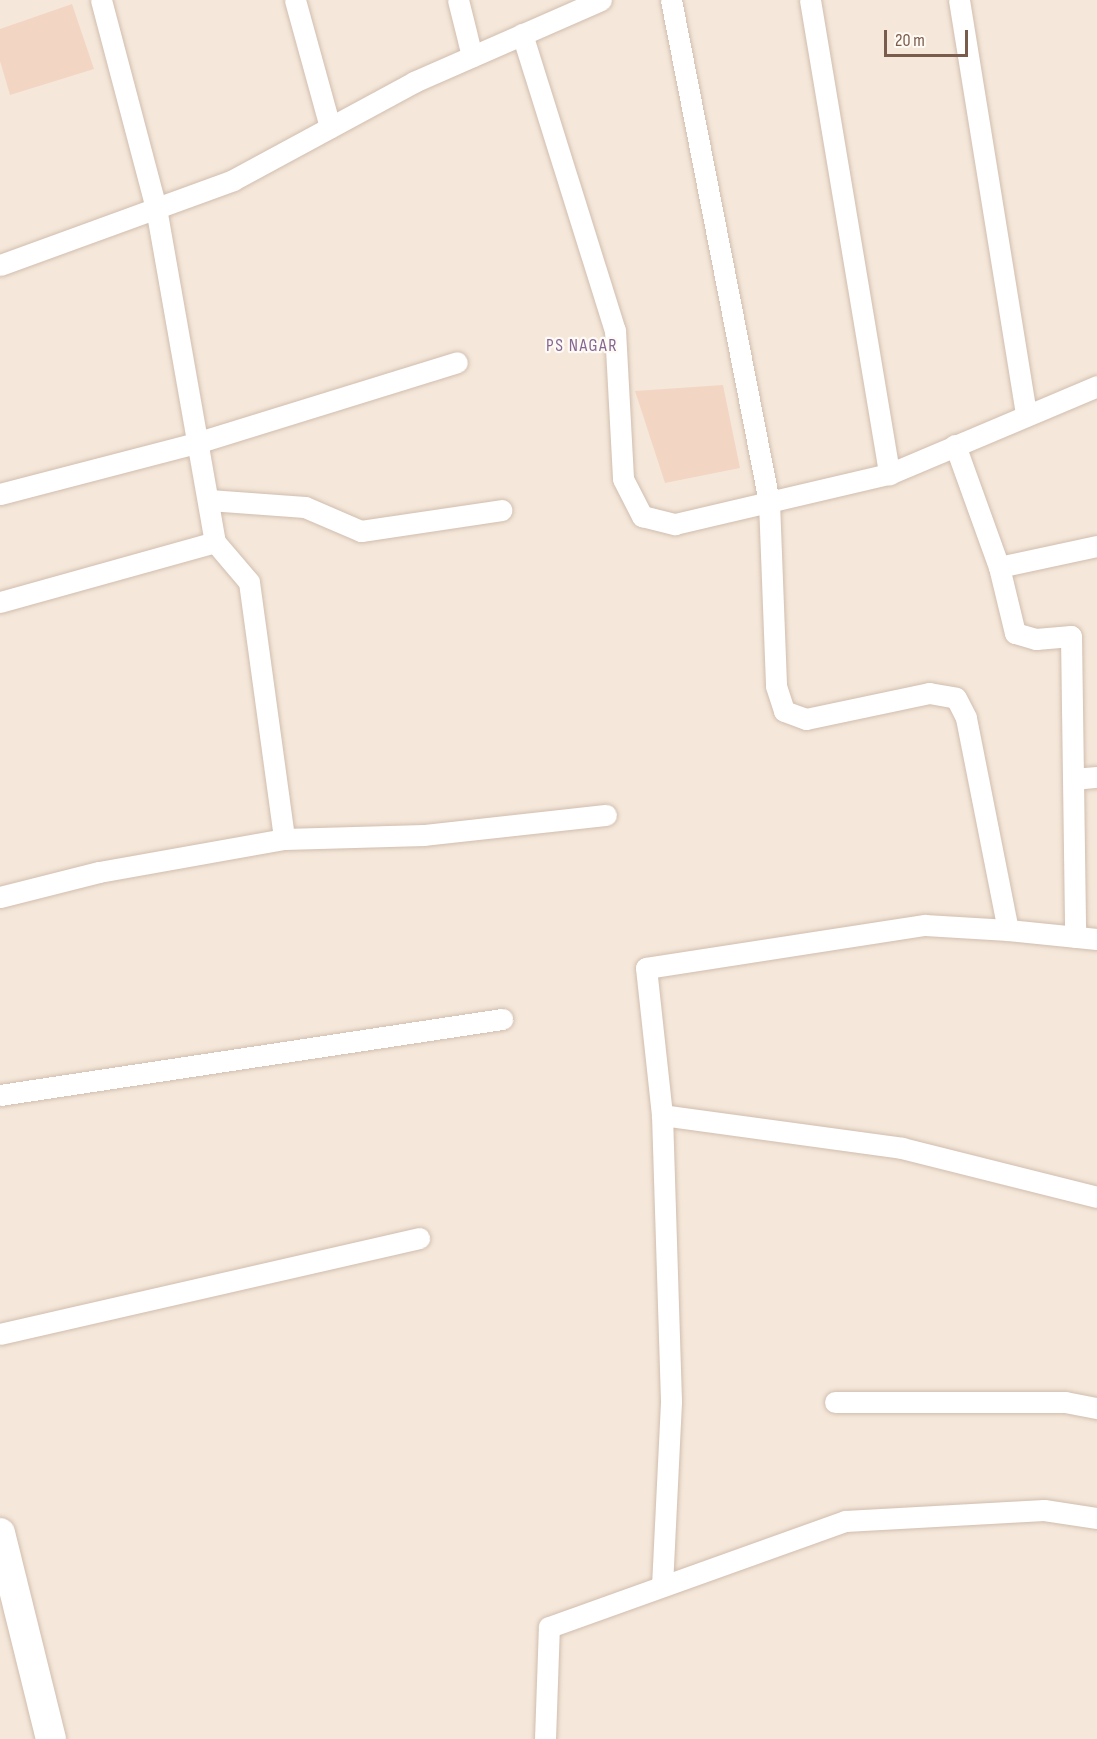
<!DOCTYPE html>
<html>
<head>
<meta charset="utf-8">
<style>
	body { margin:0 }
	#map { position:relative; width:1097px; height:1739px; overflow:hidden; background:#fdf6ec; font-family:"Sofia Sans Condensed",sans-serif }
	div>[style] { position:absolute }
	.residential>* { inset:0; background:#f5e8da }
	.building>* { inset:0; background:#f3d5c3 }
	.roads { filter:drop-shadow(0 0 2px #d1beb0) drop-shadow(0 0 2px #d1beb0) }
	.street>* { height:21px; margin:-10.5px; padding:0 10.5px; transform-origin:10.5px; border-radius:10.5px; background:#fff }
	.secondary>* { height:30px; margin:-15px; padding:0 15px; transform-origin:15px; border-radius:15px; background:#fff }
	span { translate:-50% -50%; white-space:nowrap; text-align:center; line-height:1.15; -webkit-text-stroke:4.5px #fffaf3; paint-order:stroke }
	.neighbourhood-label { font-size:18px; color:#846695; letter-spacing:1.5px }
	.scale { position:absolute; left:884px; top:30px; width:84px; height:27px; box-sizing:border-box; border:3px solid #7a5c4d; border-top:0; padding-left:8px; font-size:18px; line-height:21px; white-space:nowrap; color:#7a5c4d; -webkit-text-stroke:4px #fffaf3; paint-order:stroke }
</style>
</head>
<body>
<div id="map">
	<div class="residential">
		<i style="clip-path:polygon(0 0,1097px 0,1097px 1739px,0 1739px)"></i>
	</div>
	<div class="building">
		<i style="clip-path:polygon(72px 4px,94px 69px,10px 95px,0 61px,0 29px)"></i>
		<i style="clip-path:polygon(723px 385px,740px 468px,665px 483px,635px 391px)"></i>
	</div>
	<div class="roads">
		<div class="street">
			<i style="left:101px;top:0;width:215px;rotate:75.2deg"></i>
			<i style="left:156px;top:208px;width:339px;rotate:80deg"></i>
			<i style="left:215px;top:542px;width:52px;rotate:49.6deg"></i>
			<i style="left:249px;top:582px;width:259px;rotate:82.2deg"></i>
			<i style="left:295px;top:0;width:132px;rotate:74.6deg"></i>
			<i style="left:458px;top:0;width:58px;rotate:76deg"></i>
			<i style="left:671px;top:0;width:511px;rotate:78.95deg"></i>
			<i style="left:769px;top:502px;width:184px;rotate:87.8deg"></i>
			<i style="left:776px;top:686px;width:26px;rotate:72deg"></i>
			<i style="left:784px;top:711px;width:23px;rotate:20deg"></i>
			<i style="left:806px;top:719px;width:126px;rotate:-11.9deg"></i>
			<i style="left:929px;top:693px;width:27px;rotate:10deg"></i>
			<i style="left:956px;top:698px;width:22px;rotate:63deg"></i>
			<i style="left:966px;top:718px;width:216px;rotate:78.8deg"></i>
			<i style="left:810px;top:0;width:481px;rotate:80.5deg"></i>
			<i style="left:959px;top:0;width:420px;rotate:80.8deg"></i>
			<i style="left:522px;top:34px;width:310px;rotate:72.6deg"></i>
			<i style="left:615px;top:330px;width:149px;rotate:86.9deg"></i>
			<i style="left:623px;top:479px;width:42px;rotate:62.8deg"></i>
			<i style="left:642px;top:516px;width:34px;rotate:14deg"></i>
			<i style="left:675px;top:524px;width:220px;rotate:-13.2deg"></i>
			<i style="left:889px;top:474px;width:226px;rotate:-22.9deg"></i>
			<i style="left:0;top:265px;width:248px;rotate:-20deg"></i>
			<i style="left:233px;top:180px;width:206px;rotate:-28.4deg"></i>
			<i style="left:414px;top:82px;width:204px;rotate:-23.7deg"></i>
			<i style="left:955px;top:445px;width:130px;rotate:70.2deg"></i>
			<i style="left:999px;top:567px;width:68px;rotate:76.4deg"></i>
			<i style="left:1015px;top:633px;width:22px;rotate:16deg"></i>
			<i style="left:1036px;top:639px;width:35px;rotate:-5deg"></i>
			<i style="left:1071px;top:636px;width:301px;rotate:89.2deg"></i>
			<i style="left:0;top:494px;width:203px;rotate:-14.6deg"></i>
			<i style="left:196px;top:443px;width:273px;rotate:-17.2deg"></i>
			<i style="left:209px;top:500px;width:96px;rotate:4.2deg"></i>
			<i style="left:305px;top:507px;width:61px;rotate:23.2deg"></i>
			<i style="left:361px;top:531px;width:142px;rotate:-8.5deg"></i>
			<i style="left:999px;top:567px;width:100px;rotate:-12.1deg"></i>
			<i style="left:0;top:602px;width:223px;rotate:-15.6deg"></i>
			<i style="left:1073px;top:779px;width:24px;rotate:-5deg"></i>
			<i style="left:0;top:897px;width:102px;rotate:-14.2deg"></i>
			<i style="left:99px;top:872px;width:188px;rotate:-10.1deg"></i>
			<i style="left:284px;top:839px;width:140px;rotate:-1.6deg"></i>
			<i style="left:424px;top:835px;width:183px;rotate:-6.3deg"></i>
			<i style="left:0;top:1095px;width:508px;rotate:-8.61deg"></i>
			<i style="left:662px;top:1115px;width:242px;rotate:7.8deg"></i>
			<i style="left:902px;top:1148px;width:201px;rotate:14.1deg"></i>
			<i style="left:0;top:1334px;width:430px;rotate:-12.9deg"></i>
			<i style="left:835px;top:1402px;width:230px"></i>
			<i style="left:1065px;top:1402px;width:33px;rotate:11deg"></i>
			<i style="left:662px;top:1586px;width:185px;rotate:-87.2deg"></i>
			<i style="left:671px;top:1401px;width:286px;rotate:-91.8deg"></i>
			<i style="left:662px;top:1115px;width:148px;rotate:-96.2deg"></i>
			<i style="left:646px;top:968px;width:282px;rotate:-8.8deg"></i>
			<i style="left:925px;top:925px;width:83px;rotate:3.4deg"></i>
			<i style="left:1008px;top:930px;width:89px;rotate:5.8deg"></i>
			<i style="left:545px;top:1739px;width:112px;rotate:-88deg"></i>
			<i style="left:549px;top:1627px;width:314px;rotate:-19.7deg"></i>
			<i style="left:845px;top:1521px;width:199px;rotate:-3.2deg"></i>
			<i style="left:1044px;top:1510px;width:54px;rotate:8.6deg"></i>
		</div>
		<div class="secondary">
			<i style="left:0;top:1533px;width:212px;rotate:76.1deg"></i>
		</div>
	</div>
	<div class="neighbourhood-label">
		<span style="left:582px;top:346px">PS NAGAR</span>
	</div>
	<div class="scale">20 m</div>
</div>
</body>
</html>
